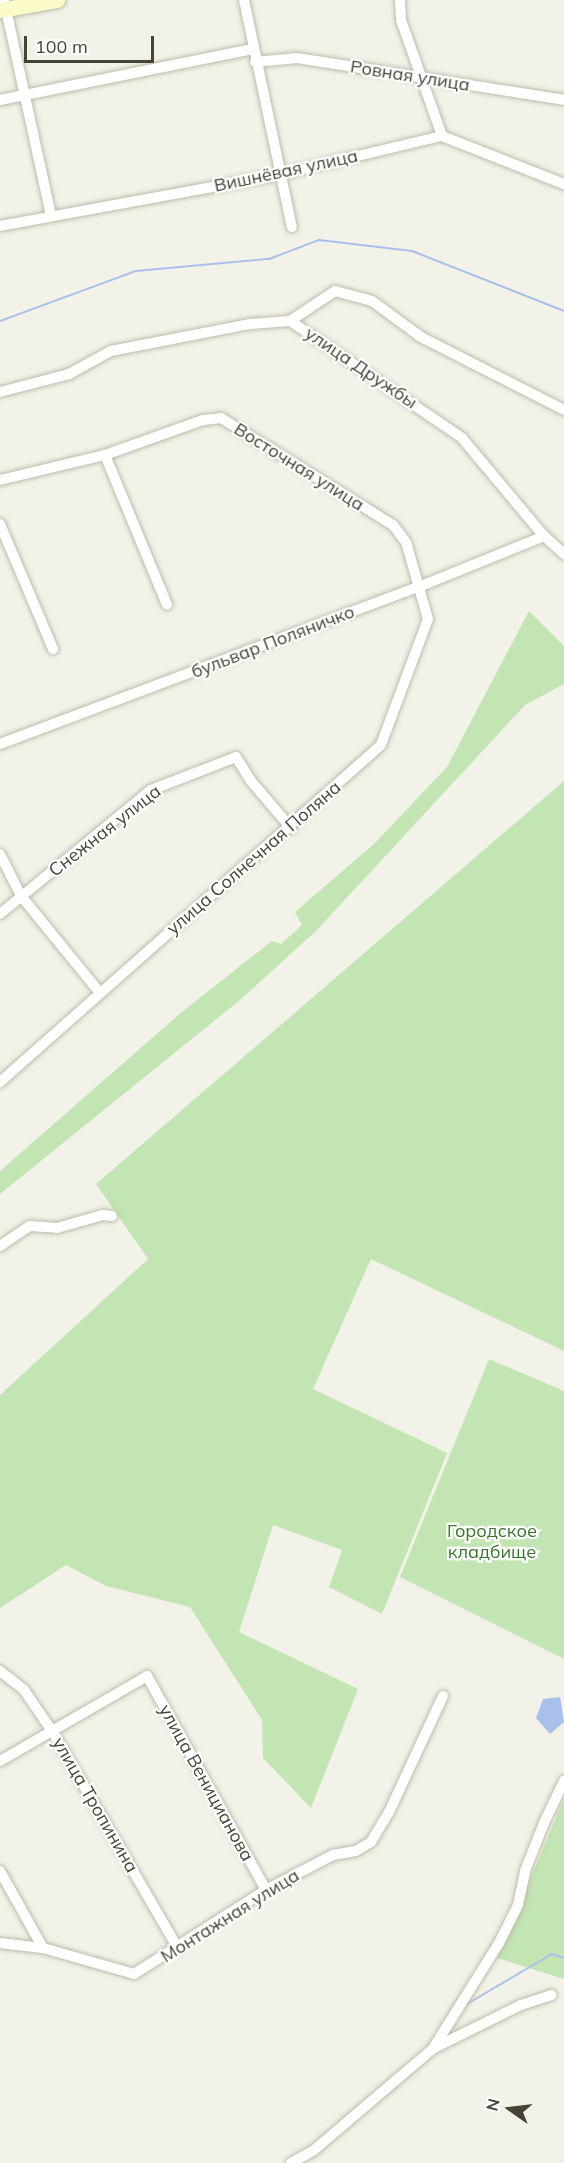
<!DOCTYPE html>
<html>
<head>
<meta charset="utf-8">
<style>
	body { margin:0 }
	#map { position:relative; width:564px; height:2163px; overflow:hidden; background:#f3f2e8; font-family:Mulish,sans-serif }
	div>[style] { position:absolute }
	.green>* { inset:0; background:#c3e4b3 }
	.water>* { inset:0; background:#a8c0eb }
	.stream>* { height:2px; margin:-1px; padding:0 1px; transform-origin:1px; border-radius:1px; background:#a8c0eb }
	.roads { filter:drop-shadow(0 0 2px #bebcab) drop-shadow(0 0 2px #bebcab) }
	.street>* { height:10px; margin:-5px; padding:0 5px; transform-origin:5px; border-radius:5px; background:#fff }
	.secondary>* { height:15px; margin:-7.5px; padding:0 7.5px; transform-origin:7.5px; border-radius:7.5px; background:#fbfbca }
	span { translate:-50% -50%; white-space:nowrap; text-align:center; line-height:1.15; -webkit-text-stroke:4.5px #fff; paint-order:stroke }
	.street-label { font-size:18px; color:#464337 }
	.park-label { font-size:18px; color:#38742e }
	.north { position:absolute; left:480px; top:2079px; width:60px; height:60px; -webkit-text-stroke:4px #fff; paint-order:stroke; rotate:284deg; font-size:16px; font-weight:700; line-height:24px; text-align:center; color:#464337 }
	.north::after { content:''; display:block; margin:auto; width:21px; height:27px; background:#464337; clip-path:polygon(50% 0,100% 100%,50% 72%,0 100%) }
	.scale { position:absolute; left:24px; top:36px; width:130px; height:27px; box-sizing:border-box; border:3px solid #464337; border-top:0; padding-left:8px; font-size:18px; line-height:21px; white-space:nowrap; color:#464337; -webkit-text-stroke:4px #fff; paint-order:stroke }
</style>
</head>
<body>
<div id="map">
	<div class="green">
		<i style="clip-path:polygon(529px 611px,564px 646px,564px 684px,525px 705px,316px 931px,240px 1000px,0 1194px,0 1171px,183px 1011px,272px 941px,281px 944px,302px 925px,295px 912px,375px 843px,447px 767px)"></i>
		<i style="clip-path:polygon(564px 781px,564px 1351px,371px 1259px,313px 1389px,447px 1453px,382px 1614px,329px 1587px,342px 1550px,273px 1525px,239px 1632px,358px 1689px,311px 1808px,263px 1758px,262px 1720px,190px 1607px,106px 1586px,66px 1565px,0 1608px,0 1395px,148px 1259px,96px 1184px)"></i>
		<i style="clip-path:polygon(489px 1359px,564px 1391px,564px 1659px,400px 1577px)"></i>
		<i style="clip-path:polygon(564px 1799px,564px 1979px,497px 1958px)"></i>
	</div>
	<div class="water">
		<i style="clip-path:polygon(560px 1697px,564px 1722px,550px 1734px,536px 1718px,543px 1699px)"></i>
	</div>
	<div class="stream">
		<i style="left:0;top:321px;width:145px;rotate:-20.2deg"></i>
		<i style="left:136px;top:271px;width:134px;rotate:-5.2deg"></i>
		<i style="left:269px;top:259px;width:53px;rotate:-20.8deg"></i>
		<i style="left:319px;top:240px;width:94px;rotate:6.7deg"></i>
		<i style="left:412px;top:251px;width:163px;rotate:21.5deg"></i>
		<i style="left:467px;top:2004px;width:99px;rotate:-30.5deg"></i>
		<i style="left:552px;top:1954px;width:13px;rotate:18deg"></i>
	</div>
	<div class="roads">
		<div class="street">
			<i style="left:4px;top:0;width:221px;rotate:77.7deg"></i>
			<i style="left:244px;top:0;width:232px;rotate:78.1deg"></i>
			<i style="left:400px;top:0;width:20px;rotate:87deg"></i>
			<i style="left:401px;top:20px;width:123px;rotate:70.5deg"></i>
			<i style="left:255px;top:62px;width:42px;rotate:-5.4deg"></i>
			<i style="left:297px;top:58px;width:270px;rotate:8.9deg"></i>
			<i style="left:0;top:100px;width:258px;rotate:-11.4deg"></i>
			<i style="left:0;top:226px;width:287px;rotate:-10.4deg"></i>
			<i style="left:282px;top:174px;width:164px;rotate:-13.4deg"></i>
			<i style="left:442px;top:136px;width:131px;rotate:21.5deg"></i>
			<i style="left:290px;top:321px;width:54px;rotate:-33.7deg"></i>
			<i style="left:335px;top:291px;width:38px;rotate:15deg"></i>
			<i style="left:372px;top:301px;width:61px;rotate:36.3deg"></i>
			<i style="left:421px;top:337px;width:161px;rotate:27deg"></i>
			<i style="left:0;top:392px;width:71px;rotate:-14.6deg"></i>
			<i style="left:69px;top:374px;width:48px;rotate:-28.7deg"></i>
			<i style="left:111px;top:351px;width:142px;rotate:-11deg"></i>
			<i style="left:250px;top:324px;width:40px;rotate:-4.3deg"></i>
			<i style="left:290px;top:321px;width:208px;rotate:34.2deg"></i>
			<i style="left:462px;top:438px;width:128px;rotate:50.1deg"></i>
			<i style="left:544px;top:536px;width:27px;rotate:42deg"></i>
			<i style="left:105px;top:455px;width:162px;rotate:67.5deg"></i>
			<i style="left:0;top:480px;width:108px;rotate:-13.4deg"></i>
			<i style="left:105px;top:455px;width:104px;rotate:-19.7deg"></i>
			<i style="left:203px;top:420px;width:18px;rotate:-6deg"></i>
			<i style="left:221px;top:418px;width:203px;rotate:31.9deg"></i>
			<i style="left:393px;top:525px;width:21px;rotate:53deg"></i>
			<i style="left:406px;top:542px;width:80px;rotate:74.1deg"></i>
			<i style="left:428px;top:619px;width:134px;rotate:110.5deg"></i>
			<i style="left:381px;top:745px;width:509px;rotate:138.51deg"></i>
			<i style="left:0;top:524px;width:136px;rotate:67deg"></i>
			<i style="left:0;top:744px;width:450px;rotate:-20.6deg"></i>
			<i style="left:421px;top:586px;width:133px;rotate:-22.1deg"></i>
			<i style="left:0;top:854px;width:47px;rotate:63.4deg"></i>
			<i style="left:21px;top:896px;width:125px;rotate:50.8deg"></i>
			<i style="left:0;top:914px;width:195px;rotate:-39.4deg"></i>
			<i style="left:151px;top:790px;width:91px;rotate:-21.2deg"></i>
			<i style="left:236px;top:757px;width:28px;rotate:58deg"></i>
			<i style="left:251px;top:781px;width:62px;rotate:49.6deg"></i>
			<i style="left:0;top:1246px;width:36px;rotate:-34deg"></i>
			<i style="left:30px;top:1226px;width:27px;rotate:4deg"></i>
			<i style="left:57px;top:1228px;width:48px;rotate:-15.8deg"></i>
			<i style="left:103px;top:1215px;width:9px;rotate:6deg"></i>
			<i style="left:0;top:1671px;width:31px;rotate:38deg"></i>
			<i style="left:24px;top:1690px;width:50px;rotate:55.7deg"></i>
			<i style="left:52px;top:1731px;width:251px;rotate:59.9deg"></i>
			<i style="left:0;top:1761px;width:170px;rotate:-30deg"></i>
			<i style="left:147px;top:1676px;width:245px;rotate:60.9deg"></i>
			<i style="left:0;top:1871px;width:88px;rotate:60.8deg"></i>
			<i style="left:0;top:1943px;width:43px;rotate:6.6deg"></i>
			<i style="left:43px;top:1948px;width:95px;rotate:15.9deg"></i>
			<i style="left:134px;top:1974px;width:156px;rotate:-32.5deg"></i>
			<i style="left:266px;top:1890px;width:76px;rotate:-27.6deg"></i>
			<i style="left:333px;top:1855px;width:23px;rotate:-10deg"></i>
			<i style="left:356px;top:1851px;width:17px;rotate:-31deg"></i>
			<i style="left:371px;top:1842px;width:35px;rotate:-59deg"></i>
			<i style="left:389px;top:1812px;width:128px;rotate:-65deg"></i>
			<i style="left:434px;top:2047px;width:123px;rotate:-58deg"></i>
			<i style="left:499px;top:1943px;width:42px;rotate:-63.4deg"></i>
			<i style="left:518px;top:1905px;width:35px;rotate:-78deg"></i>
			<i style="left:525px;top:1871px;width:52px;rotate:-68.4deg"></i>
			<i style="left:544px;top:1823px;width:47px;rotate:-64.5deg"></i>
			<i style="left:291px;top:2163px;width:26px;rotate:-29deg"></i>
			<i style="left:314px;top:2150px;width:157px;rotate:-40.4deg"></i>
			<i style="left:434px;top:2048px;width:97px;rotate:-26.3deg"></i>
			<i style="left:521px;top:2005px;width:32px;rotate:-18deg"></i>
		</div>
		<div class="secondary">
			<i style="left:0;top:10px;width:58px;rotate:-10deg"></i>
		</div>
	</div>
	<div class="street-label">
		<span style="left:410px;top:76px;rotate:9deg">Ровная улица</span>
		<span style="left:286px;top:171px;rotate:-12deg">Вишнёвая улица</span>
		<span style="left:361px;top:368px;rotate:34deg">улица Дружбы</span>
		<span style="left:299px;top:467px;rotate:32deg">Восточная улица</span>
		<span style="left:273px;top:642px;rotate:-21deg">бульвар Поляничко</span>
		<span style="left:105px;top:831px;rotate:-38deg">Снежная улица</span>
		<span style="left:254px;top:858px;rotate:-41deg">улица Солнечная Поляна</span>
		<span style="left:206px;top:1783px;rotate:61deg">улица Веницианова</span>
		<span style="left:95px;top:1805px;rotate:60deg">улица Тропинина</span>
		<span style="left:230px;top:1916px;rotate:-32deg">Монтажная улица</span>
	</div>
	<div class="park-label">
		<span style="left:492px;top:1542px">Городское<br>кладбище</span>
	</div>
	<div class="north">N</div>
	<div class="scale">100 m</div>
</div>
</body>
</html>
